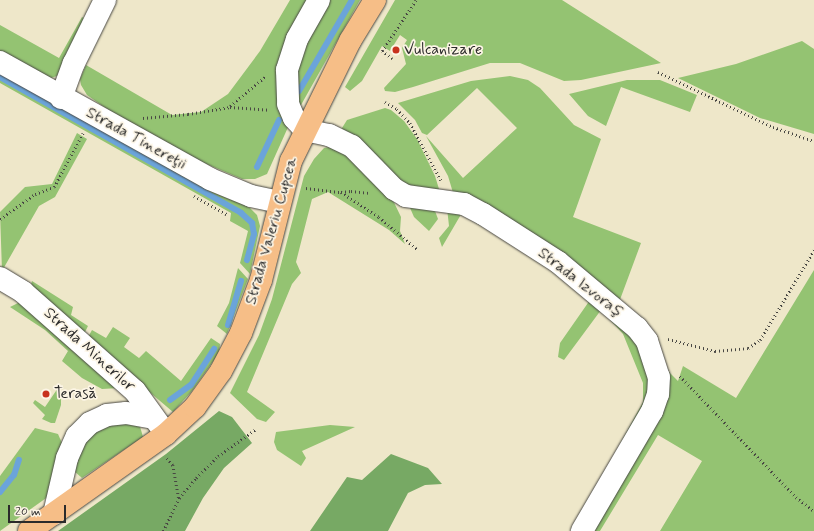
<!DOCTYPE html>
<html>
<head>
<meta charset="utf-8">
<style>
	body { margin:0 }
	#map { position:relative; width:814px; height:531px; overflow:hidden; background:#eee7c9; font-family:Mynerve,sans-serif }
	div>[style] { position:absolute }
	.green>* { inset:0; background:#94c372 }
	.forest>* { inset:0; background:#77a964 }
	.stream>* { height:6px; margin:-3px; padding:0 3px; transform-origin:3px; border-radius:3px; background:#6ba4da }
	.path>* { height:2.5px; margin-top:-1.25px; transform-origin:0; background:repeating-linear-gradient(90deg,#484743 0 1px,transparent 0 4px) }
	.roads { filter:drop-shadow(0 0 1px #484743) drop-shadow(0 0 1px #484743) }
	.minor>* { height:22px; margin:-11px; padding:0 11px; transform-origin:11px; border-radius:11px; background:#fff }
	.major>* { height:22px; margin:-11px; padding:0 11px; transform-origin:11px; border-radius:11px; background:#f6be87 }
	.dots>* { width:11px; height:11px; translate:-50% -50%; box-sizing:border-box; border:2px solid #fcf5e5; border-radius:50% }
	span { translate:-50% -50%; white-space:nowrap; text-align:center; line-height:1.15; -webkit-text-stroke:3.5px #fcf5e5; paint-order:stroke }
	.poi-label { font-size:16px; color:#2b2b2b }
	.left { translate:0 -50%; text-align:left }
	.street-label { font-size:16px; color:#2b2b2b }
	.scale { position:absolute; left:8px; top:505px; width:58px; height:18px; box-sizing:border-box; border:2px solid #2b2b2b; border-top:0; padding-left:5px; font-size:12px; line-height:14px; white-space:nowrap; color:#2b2b2b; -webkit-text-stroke:3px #fcf5e5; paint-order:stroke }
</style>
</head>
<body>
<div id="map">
	<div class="green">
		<i style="clip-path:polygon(290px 0,313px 0,306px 13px,289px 125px,267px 174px,255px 179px,242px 179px,185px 155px,137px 130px,87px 95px,81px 85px,80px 79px,86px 65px,172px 115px,201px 112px,228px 94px,260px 51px)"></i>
		<i style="clip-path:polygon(325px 0,360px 0,301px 105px,297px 103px,298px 46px)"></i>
		<i style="clip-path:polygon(395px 0,562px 0,661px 63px,581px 80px,564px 81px,520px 63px,490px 63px,413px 87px,395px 92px,385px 91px,384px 88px,406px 64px,402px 48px,407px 40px,400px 35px,390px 51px,382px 46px,362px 81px,350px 91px,345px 87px)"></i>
		<i style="clip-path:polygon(82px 17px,87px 20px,60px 75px,51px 78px,41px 76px,0 53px,0 25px,59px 58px)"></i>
		<i style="clip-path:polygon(802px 41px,814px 49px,814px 134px,760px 118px,678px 78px,736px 64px)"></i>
		<i style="clip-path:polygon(0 68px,250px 208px,257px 215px,260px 226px,250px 274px,240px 263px,248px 231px,230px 221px,231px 213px,0 83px)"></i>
		<i style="clip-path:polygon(510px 76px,528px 80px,540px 88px,574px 125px,601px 139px,573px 217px,641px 243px,618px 305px,454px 196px,448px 176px,426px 136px,463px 178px,517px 128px,477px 88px,427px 135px,422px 133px,415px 120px,398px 103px,471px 81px)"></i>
		<i style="clip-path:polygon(627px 80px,660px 80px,697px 95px,690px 112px,621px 87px,606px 126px,588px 116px,569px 94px)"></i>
		<i style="clip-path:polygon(385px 108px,391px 110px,404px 121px,417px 139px,435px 176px,439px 189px,435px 195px,410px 193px,343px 132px,342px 128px,347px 120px)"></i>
		<i style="clip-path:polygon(77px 133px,87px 139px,55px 197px,39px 206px,2px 271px,0 212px,25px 187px,52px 184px)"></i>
		<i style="clip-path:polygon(338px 145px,388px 190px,401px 217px,400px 231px,405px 244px,389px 230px,328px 192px,312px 199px,296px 262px,301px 273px,292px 284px,247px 392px,275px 412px,266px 422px,257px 419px,230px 393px,259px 335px,272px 299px,304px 176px,314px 159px,324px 148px)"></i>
		<i style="clip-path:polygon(407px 201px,435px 211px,438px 219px,429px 231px,414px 217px)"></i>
		<i style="clip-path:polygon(447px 208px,463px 211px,442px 247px,439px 238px,449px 226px)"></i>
		<i style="clip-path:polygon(238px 268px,248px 279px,227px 334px,217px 326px,229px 303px)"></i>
		<i style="clip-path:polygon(814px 270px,814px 531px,660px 531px,702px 461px,658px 435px,600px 531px,589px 531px,665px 368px,678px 381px,683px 366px,736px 398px)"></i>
		<i style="clip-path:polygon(32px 281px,73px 307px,71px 315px,88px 326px,83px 336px,30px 288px)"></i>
		<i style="clip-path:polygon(590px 300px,633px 334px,652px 367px,652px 401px,620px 444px,643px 402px,643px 383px,623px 334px,601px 310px,564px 360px,558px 357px,560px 343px)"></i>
		<i style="clip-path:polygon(22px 301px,119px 388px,102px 389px,82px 378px,62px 361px,68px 351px,45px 330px,10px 307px)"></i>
		<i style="clip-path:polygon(113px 327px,130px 338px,124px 347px,139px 358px,146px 351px,181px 381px,211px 338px,220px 344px,219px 353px,192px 391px,173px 412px,87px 339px,92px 330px,106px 338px)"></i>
		<i style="clip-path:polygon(58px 388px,61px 396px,61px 405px,55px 423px,51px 423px,42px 419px,45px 415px,33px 403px,35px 400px,45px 407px)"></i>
		<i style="clip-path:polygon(121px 420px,139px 423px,143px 437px,82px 478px,74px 471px,83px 446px,94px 433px)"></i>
		<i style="clip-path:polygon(330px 425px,355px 427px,302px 451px,306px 458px,301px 466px,277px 450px,274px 442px,276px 432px)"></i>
		<i style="clip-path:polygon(35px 428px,58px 434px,62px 443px,49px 496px,0 531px,0 476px)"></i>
	</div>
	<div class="forest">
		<i style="clip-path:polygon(219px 411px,232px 417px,252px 443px,224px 468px,203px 498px,185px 531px,58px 531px,166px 454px)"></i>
		<i style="clip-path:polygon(391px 454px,428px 468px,442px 484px,425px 485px,408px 493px,388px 531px,310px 531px,347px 477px,362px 480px)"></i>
	</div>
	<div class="stream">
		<i style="left:0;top:77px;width:277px;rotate:29.4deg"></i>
		<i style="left:241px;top:213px;width:15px;rotate:42deg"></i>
		<i style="left:252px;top:223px;width:11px;rotate:80deg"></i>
		<i style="left:254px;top:234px;width:27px;rotate:105deg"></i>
		<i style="left:299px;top:91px;width:105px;rotate:-59.8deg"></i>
		<i style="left:257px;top:167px;width:52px;rotate:-64.9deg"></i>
		<i style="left:228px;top:325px;width:46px;rotate:-73.5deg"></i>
		<i style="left:170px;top:400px;width:26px;rotate:-36deg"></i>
		<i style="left:191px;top:385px;width:43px;rotate:-57.4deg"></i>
		<i style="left:0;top:492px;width:22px;rotate:-51deg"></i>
		<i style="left:14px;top:475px;width:16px;rotate:-72deg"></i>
	</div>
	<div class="path">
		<i style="left:392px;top:59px;width:13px;rotate:-141deg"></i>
		<i style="left:382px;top:51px;width:61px;rotate:-56.3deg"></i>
		<i style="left:658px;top:72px;width:127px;rotate:25.6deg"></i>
		<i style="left:773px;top:127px;width:43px;rotate:18.9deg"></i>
		<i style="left:385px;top:102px;width:14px;rotate:30deg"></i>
		<i style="left:397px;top:109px;width:19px;rotate:47deg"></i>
		<i style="left:410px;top:123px;width:65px;rotate:61.5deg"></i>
		<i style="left:230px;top:106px;width:47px;rotate:-39.8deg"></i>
		<i style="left:143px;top:118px;width:45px;rotate:-5.1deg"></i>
		<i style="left:188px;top:114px;width:43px;rotate:-9.5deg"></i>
		<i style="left:230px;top:107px;width:39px;rotate:4deg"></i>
		<i style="left:306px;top:188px;width:35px;rotate:7deg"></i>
		<i style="left:341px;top:192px;width:45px;rotate:33.3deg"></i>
		<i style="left:379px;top:217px;width:51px;rotate:40.2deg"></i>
		<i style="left:341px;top:192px;width:10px;rotate:-6deg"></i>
		<i style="left:351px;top:191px;width:18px;rotate:6deg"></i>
		<i style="left:194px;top:196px;width:39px;rotate:29deg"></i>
		<i style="left:0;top:219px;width:43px;rotate:-35.5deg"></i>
		<i style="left:35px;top:194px;width:20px;rotate:-20deg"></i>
		<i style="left:54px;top:187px;width:61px;rotate:-61.8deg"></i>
		<i style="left:668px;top:339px;width:49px;rotate:14.3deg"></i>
		<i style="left:715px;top:351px;width:33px;rotate:-5deg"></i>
		<i style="left:748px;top:348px;width:14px;rotate:-34deg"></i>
		<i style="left:760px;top:340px;width:105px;rotate:-59deg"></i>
		<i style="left:680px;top:376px;width:168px;rotate:46.2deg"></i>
		<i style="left:796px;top:497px;width:23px;rotate:38deg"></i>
		<i style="left:167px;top:458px;width:9px;rotate:49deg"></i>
		<i style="left:173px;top:465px;width:34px;rotate:80deg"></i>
		<i style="left:163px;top:531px;width:37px;rotate:-64deg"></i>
		<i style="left:179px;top:498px;width:26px;rotate:-50deg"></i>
		<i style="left:196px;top:478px;width:31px;rotate:-45deg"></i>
		<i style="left:218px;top:456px;width:47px;rotate:-35.4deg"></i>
	</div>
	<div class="roads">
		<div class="minor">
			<i style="left:319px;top:0;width:45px;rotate:119.4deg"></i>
			<i style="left:297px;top:39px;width:33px;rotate:108deg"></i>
			<i style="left:287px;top:70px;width:34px;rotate:88deg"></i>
			<i style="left:288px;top:104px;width:15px;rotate:67deg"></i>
			<i style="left:294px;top:118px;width:16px;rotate:47deg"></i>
			<i style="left:305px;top:130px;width:25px;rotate:12deg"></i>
			<i style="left:329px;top:135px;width:25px;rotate:26deg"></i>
			<i style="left:352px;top:146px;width:60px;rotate:45.7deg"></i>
			<i style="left:394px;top:189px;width:14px;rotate:30deg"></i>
			<i style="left:406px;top:196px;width:59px;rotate:7.9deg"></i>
			<i style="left:464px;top:204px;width:21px;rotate:28deg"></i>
			<i style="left:483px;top:214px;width:89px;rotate:32.6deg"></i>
			<i style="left:558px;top:262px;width:103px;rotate:39.9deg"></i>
			<i style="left:637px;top:328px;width:16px;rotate:52deg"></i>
			<i style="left:647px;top:341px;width:38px;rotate:72deg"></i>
			<i style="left:659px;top:377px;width:17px;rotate:93deg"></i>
			<i style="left:658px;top:394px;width:18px;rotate:109deg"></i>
			<i style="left:652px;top:411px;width:139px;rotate:120.3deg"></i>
			<i style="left:0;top:62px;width:240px;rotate:29.1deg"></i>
			<i style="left:210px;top:179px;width:44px;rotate:22.5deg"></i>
			<i style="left:251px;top:196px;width:29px;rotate:12deg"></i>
			<i style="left:61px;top:98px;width:37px;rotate:-70deg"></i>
			<i style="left:74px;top:63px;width:70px;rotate:-63.8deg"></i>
			<i style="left:0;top:278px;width:27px;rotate:31deg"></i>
			<i style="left:23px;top:292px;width:149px;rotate:41.5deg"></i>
			<i style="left:135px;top:391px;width:53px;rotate:54.2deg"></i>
			<i style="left:54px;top:514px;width:57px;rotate:-76.9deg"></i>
			<i style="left:67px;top:458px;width:24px;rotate:-66deg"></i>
			<i style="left:77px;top:436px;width:18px;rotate:-45deg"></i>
			<i style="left:90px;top:423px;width:19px;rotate:-25deg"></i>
			<i style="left:107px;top:415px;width:19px;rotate:-6deg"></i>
			<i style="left:126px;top:413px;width:28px;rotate:10deg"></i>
		</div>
		<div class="major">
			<i style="left:29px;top:531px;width:168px;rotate:-35.3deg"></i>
			<i style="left:166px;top:434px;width:40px;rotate:-43deg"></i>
			<i style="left:195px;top:407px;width:44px;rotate:-54.2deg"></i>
			<i style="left:221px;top:371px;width:43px;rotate:-62.2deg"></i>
			<i style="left:241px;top:333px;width:57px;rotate:-69.3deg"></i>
			<i style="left:261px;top:280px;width:123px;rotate:-75.9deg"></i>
			<i style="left:291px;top:161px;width:134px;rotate:-63.8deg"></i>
			<i style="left:350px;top:41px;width:48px;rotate:-58.6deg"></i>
		</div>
	</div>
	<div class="dots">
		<i style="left:396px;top:50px;background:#c8321e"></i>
		<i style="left:46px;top:394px;background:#c8321e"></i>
	</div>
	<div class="poi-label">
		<span class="left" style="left:404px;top:50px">Vulcanizare</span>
		<span class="left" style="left:54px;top:394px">Terasă</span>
	</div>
	<div class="street-label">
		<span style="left:136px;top:139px;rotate:29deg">Strada Tinereţii</span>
		<span style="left:272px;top:231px;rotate:-74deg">Strada Valeriu Cupcea</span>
		<span style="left:580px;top:283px;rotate:38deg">Strada Izvoraş</span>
		<span style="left:89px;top:350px;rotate:42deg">Strada Minerilor</span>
	</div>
	<div class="scale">20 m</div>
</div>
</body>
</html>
